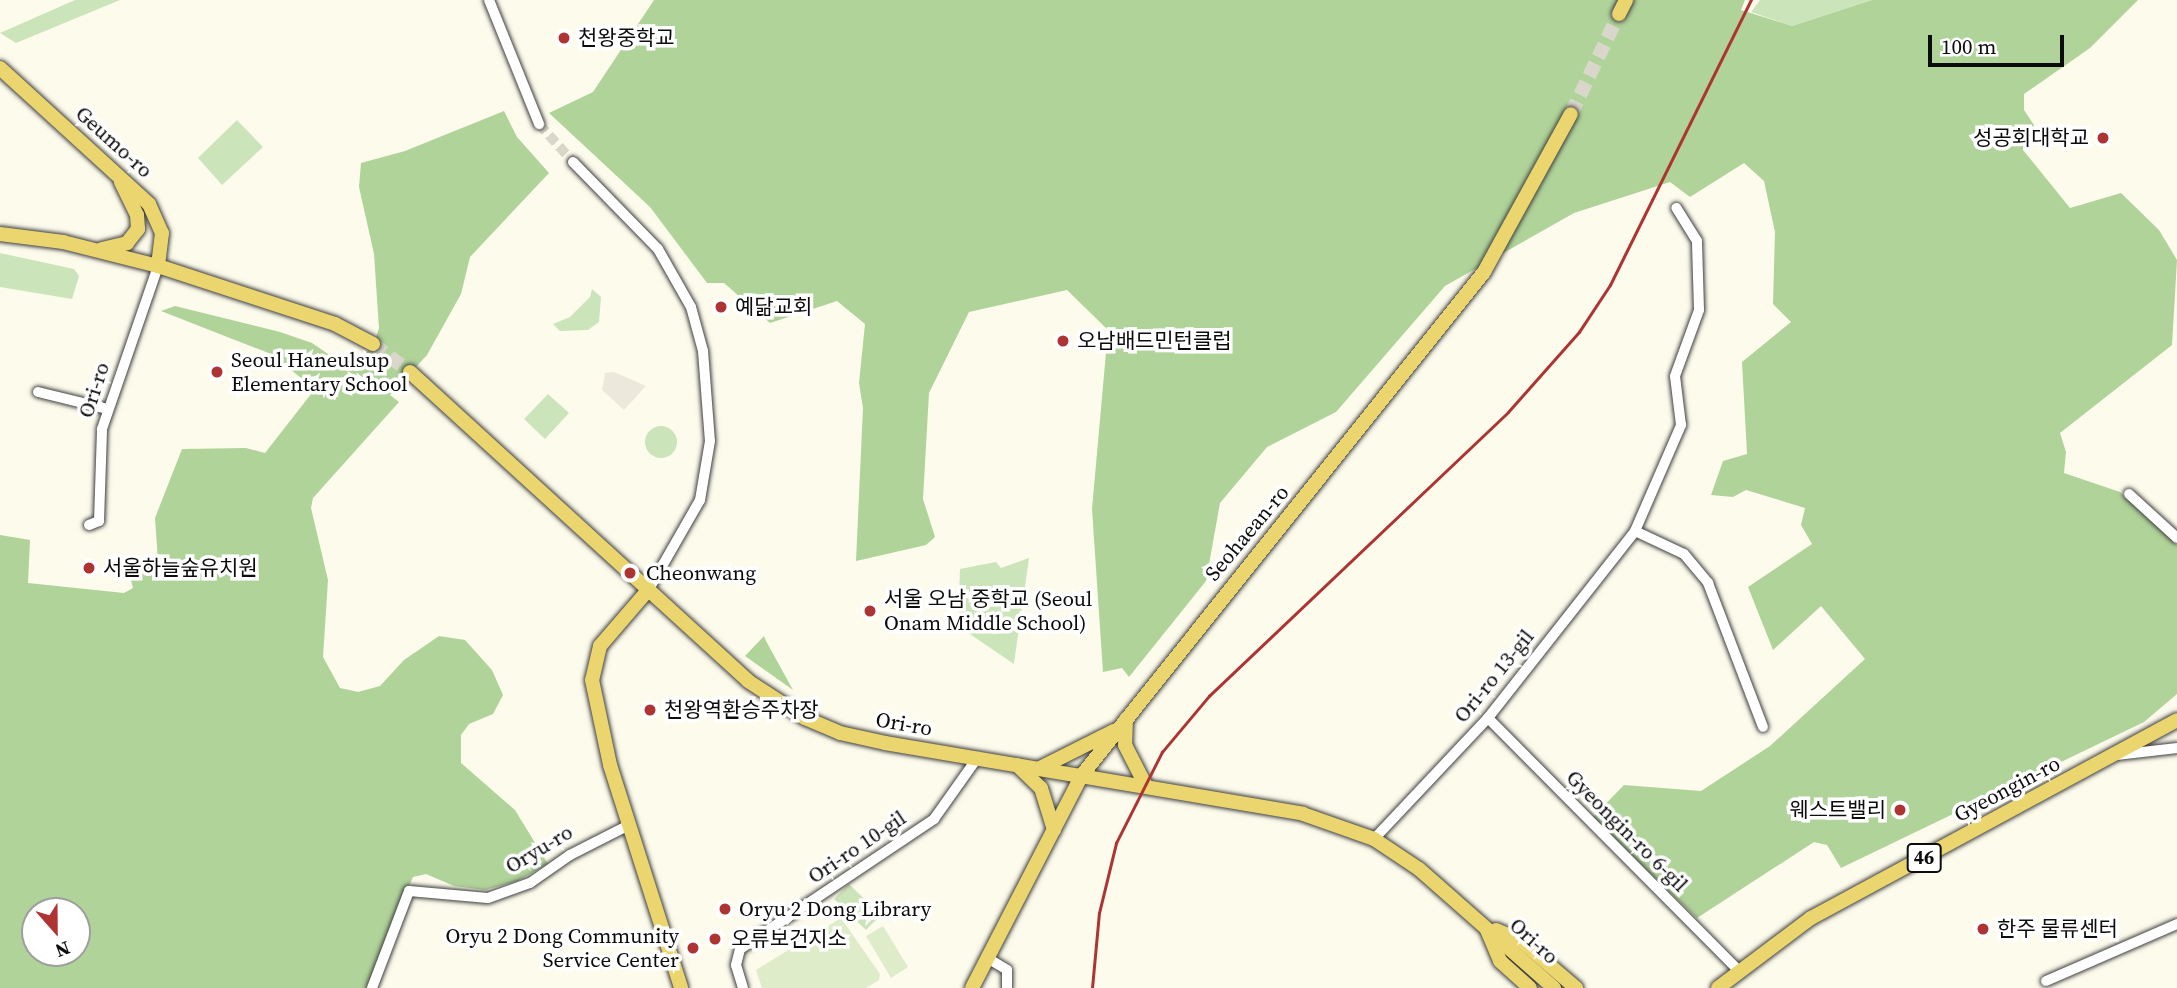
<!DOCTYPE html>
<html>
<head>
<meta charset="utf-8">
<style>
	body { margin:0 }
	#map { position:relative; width:2177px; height:988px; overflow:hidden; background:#fdfbec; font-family:"Source Serif 4","Noto Sans KR",serif }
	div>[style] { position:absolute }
	.green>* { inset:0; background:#cce4b9 }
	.round { border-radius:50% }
	.forest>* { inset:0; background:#b0d39a }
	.pitch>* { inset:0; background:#deecca }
	.plaza>* { inset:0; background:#ece9dc }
	.minor-tunnel>* { height:10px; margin-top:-5px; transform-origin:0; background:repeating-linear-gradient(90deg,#d9d7ca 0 10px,transparent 0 15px) }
	.major-tunnel>* { height:14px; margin-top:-7px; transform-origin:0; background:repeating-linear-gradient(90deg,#d9d7ca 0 14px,transparent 0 21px) }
	.roads { filter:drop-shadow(0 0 2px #3f3f3f) drop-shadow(0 0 2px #3f3f3f) }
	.minor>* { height:10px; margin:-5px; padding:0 5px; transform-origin:5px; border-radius:5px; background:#fff }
	.major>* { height:14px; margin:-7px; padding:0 7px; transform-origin:7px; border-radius:7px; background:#ebd56e }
	.rail>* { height:2.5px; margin:-1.25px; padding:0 1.25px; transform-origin:1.25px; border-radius:1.25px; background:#ad3432 }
	.dots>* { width:19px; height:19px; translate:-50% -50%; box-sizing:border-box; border:4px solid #fff; border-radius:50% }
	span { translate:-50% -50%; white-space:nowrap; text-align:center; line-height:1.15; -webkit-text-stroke:7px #fff; paint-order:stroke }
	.shield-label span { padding:2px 5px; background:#fff; border:2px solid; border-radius:5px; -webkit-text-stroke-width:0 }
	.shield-label { font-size:19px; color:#0c0c0c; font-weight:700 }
	.poi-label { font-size:21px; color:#0c0c0c }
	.left { translate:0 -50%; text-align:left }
	.right { translate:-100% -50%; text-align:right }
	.street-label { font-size:21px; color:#0c0c0c }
	.north { position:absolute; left:21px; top:897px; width:70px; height:70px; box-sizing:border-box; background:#fff; border:2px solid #9e9e9e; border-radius:50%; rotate:159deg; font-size:19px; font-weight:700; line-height:28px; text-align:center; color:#0c0c0c }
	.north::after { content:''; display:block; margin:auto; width:24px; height:32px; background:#ad3432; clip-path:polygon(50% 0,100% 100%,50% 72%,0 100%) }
	.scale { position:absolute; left:1928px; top:35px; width:136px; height:32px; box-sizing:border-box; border:4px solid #0c0c0c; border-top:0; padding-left:9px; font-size:21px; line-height:24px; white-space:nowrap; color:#0c0c0c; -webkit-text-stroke:5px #fff; paint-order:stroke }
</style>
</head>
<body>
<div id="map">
	<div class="green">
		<i style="clip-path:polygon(75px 0,120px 0,16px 43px,0 33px)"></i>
		<i style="clip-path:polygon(1760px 0,1872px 0,1792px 26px,1751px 12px)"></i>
		<i style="clip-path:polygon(237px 120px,263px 147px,222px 185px,198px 158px)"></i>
		<i style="clip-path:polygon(0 253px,74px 269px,79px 276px,72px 299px,0 287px)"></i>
		<i style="clip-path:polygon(592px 289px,601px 297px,599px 322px,588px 330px,560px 331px,553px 324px,570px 317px,590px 297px)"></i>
		<i style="clip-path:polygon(548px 394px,569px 413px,545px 439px,524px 419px)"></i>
		<i class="round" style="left:645px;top:426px;width:32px;height:32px"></i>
		<i style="clip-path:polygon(1029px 558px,1014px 663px,1014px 664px,958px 626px,960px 569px,996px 562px,1001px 568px)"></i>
		<i style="clip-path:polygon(849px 884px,881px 915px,866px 930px,834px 899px)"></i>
	</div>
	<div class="forest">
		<i style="clip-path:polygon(654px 0,1745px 0,1741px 10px,1792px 26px,1872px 0,2138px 0,2090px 48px,2024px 94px,2024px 110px,2034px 125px,2023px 150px,2070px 208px,2121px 193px,2159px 230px,2177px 260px,2172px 345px,2060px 433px,2066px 452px,2064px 473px,2120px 492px,2177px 545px,2177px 694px,2144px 722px,1841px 868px,1827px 845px,1814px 842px,1697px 918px,1592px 818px,1624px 785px,1701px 791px,1770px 746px,1865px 659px,1821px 606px,1773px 650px,1748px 587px,1812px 544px,1801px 525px,1805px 508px,1746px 490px,1733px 497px,1711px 495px,1723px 461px,1747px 454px,1742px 362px,1791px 322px,1773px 304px,1775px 232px,1764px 181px,1744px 163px,1690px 197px,1670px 182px,1574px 213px,1445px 286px,1336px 412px,1267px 447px,1220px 503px,1206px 581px,1129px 677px,1122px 668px,1103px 672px,1092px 509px,1108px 330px,1067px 290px,969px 312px,929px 393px,923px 499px,935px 537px,926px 545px,856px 561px,863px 408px,859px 383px,865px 324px,837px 301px,770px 323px,724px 283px,707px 283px,650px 207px,549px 113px,593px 92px)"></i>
		<i style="clip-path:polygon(evenodd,504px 111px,517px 137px,549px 173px,470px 257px,461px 294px,427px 355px,390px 395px,399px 402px,313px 498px,311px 508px,328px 580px,323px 657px,340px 688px,358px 692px,380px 686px,404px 660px,439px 636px,465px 640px,492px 670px,503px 695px,493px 714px,469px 724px,461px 735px,461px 763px,515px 810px,548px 864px,517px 881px,485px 890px,454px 886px,426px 874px,413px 877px,366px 988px,0 988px,0 535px,30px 540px,28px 583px,124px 593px,133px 588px,130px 576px,158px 562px,155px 518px,182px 449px,246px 448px,265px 453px,315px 389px,271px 354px,161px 311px,175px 306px,280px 332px,312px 343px,347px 367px,355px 364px,374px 344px,379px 328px,374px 254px,359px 187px,361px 163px,405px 151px,504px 111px,35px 911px,77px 911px,77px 953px,35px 953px,35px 911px)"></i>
		<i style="clip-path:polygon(764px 636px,766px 641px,793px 690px,745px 656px)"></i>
	</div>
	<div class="pitch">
		<i style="clip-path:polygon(841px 918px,880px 974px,879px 980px,866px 988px,762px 988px,756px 970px)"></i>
		<i style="clip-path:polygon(883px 926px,908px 967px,891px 978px,866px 936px)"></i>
	</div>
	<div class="plaza">
		<i style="clip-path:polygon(614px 372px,646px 386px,624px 410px,602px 390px,605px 373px)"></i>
	</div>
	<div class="minor-tunnel">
		<i style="left:539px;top:124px;width:51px;rotate:48.2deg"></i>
	</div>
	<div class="major-tunnel">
		<i style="left:1571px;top:114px;width:111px;rotate:-64.4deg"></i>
		<i style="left:373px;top:344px;width:46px;rotate:37.1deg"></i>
	</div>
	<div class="roads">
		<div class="minor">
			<i style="left:489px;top:0;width:134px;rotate:68deg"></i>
			<i style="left:573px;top:162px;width:122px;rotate:45.7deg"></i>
			<i style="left:658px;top:249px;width:67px;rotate:60.4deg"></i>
			<i style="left:691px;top:307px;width:46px;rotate:74.7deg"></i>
			<i style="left:703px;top:351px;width:90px;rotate:85.6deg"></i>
			<i style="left:710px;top:441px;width:60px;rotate:99.6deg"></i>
			<i style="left:700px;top:500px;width:103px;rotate:119.8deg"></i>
			<i style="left:38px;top:392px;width:72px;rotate:13.7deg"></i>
			<i style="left:2129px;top:494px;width:65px;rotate:42.5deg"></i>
			<i style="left:89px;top:525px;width:11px;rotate:-22deg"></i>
			<i style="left:99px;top:521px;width:92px;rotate:-88.1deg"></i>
			<i style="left:102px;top:429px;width:172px;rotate:-71deg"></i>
			<i style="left:1635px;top:531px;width:54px;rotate:25.1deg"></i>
			<i style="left:1684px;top:554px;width:38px;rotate:50deg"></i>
			<i style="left:1708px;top:583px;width:154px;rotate:69.1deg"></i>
			<i style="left:1488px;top:718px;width:356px;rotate:45.2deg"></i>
			<i style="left:2117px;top:755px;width:60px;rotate:-6.7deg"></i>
			<i style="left:1374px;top:839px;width:166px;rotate:-46.7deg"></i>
			<i style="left:1488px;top:718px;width:238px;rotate:-51.8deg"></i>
			<i style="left:1635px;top:531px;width:116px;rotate:-66.5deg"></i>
			<i style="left:1681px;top:425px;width:49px;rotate:-97deg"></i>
			<i style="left:1675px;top:376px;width:70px;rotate:-70deg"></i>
			<i style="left:1699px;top:310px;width:69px;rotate:-91.7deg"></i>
			<i style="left:1697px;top:241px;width:39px;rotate:-122deg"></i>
			<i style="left:989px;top:959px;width:21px;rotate:31deg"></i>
			<i style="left:1007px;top:970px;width:18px;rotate:90deg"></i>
			<i style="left:2046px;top:981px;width:143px;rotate:-23.5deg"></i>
			<i style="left:372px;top:988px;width:104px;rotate:-69.1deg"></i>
			<i style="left:409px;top:891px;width:79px;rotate:5.1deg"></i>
			<i style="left:488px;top:898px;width:45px;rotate:-19.7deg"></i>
			<i style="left:530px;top:883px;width:49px;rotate:-35deg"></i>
			<i style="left:570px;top:855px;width:64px;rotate:-27deg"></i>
			<i style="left:743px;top:988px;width:24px;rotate:-107deg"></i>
			<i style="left:736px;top:965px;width:16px;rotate:-76deg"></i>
			<i style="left:740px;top:949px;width:234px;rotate:-33.8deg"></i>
			<i style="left:934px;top:819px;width:76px;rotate:-54.6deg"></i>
		</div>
		<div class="major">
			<i style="left:1619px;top:14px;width:16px;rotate:-63deg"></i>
			<i style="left:0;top:68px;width:202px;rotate:42.4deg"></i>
			<i style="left:149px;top:204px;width:32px;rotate:66deg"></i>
			<i style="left:162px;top:233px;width:33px;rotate:97deg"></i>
			<i style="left:0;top:234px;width:64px;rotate:7.2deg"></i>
			<i style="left:63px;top:242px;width:98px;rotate:14.2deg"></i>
			<i style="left:158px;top:266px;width:186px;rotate:18.1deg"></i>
			<i style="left:335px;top:324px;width:43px;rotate:27.8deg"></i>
			<i style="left:102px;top:249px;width:26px;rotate:-13deg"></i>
			<i style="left:127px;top:243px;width:18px;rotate:-52deg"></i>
			<i style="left:138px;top:229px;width:14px;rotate:-94deg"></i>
			<i style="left:137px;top:215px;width:37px;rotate:-116deg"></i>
			<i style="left:410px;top:372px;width:458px;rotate:42.4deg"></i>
			<i style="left:748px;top:681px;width:68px;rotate:33deg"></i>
			<i style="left:805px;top:718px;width:38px;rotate:23deg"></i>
			<i style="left:840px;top:733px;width:46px;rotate:12.5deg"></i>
			<i style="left:885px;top:743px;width:424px;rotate:9.6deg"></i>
			<i style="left:1303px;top:814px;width:75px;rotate:19.4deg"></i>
			<i style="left:1374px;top:839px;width:54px;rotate:33.7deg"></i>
			<i style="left:1419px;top:869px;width:180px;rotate:41.4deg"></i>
			<i style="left:649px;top:589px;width:75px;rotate:130.7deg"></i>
			<i style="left:600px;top:646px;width:35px;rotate:103deg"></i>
			<i style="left:592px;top:680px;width:87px;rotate:78deg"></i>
			<i style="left:610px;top:765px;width:234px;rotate:72.3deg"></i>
			<i style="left:1126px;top:719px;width:26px;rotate:92deg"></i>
			<i style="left:1125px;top:745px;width:46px;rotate:62.9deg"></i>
			<i style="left:1017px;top:765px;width:33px;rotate:44deg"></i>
			<i style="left:1041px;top:788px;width:44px;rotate:72.8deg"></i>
			<i style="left:1040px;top:768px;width:83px;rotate:-26.6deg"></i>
			<i style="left:1487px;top:930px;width:34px;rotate:67deg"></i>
			<i style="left:1500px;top:961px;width:40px;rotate:42deg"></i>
			<i style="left:1496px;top:930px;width:26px;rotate:23deg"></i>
			<i style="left:1520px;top:940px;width:74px;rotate:40.6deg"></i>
			<i style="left:972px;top:988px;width:240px;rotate:-62.7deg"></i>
			<i style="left:1082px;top:775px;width:644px;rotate:-51.37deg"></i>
			<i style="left:1484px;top:272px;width:180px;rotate:-61.2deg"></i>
			<i style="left:1718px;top:988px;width:116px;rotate:-37deg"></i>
			<i style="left:1811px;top:918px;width:416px;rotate:-28.4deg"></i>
		</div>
	</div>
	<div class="rail">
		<i style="left:1092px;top:988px;width:75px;rotate:-84.7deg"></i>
		<i style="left:1099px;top:913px;width:72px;rotate:-76.3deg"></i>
		<i style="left:1116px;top:843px;width:102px;rotate:-63.2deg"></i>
		<i style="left:1162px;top:752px;width:73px;rotate:-50deg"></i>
		<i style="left:1209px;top:696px;width:412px;rotate:-43.5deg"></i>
		<i style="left:1508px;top:412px;width:107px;rotate:-48.4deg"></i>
		<i style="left:1579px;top:332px;width:56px;rotate:-56.6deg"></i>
		<i style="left:1610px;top:285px;width:318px;rotate:-63.7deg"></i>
	</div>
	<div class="dots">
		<i style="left:564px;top:38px;background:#ad3432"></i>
		<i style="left:2103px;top:138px;background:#ad3432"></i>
		<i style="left:721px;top:307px;background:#ad3432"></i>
		<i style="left:1063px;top:341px;background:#ad3432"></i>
		<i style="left:217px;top:372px;background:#ad3432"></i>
		<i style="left:89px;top:568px;background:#ad3432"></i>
		<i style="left:630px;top:573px;background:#ad3432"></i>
		<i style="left:870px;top:611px;background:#ad3432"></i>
		<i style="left:650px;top:710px;background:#ad3432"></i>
		<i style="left:1900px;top:810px;background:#ad3432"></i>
		<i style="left:725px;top:909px;background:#ad3432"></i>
		<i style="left:1983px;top:929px;background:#ad3432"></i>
		<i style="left:715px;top:939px;background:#ad3432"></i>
		<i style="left:693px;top:948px;background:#ad3432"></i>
	</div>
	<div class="shield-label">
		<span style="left:1924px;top:858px">46</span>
	</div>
	<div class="poi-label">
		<span class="left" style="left:578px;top:38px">천왕중학교</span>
		<span class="right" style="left:2089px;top:138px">성공회대학교</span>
		<span class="left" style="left:735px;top:307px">예닮교회</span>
		<span class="left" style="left:1077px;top:341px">오남배드민턴클럽</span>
		<span class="left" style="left:231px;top:372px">Seoul Haneulsup<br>Elementary School</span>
		<span class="left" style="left:103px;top:568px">서울하늘숲유치원</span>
		<span class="left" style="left:646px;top:573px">Cheonwang</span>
		<span class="left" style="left:884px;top:611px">서울 오남 중학교 (Seoul<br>Onam Middle School)</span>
		<span class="left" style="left:664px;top:710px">천왕역환승주차장</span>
		<span class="right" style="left:1886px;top:810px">웨스트밸리</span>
		<span class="left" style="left:739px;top:909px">Oryu 2 Dong Library</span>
		<span class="left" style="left:1997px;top:929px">한주 물류센터</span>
		<span class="right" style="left:679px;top:948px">Oryu 2 Dong Community<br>Service Center</span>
		<span class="left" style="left:731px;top:939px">오류보건지소</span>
	</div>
	<div class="street-label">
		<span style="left:114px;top:142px;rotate:42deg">Geumo-ro</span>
		<span style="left:94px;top:390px;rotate:-72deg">Ori-ro</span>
		<span style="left:1247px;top:533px;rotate:-50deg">Seohaean-ro</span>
		<span style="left:1494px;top:676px;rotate:-51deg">Ori-ro 13-gil</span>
		<span style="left:904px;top:724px;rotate:10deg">Ori-ro</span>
		<span style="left:2007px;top:789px;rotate:-28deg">Gyeongin-ro</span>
		<span style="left:1627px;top:831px;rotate:45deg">Gyeongin-ro 6-gil</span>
		<span style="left:857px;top:847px;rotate:-34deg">Ori-ro 10-gil</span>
		<span style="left:539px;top:849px;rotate:-31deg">Oryu-ro</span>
		<span style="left:1534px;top:941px;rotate:42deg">Ori-ro</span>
	</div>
	<div class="north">N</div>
	<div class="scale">100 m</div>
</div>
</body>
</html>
